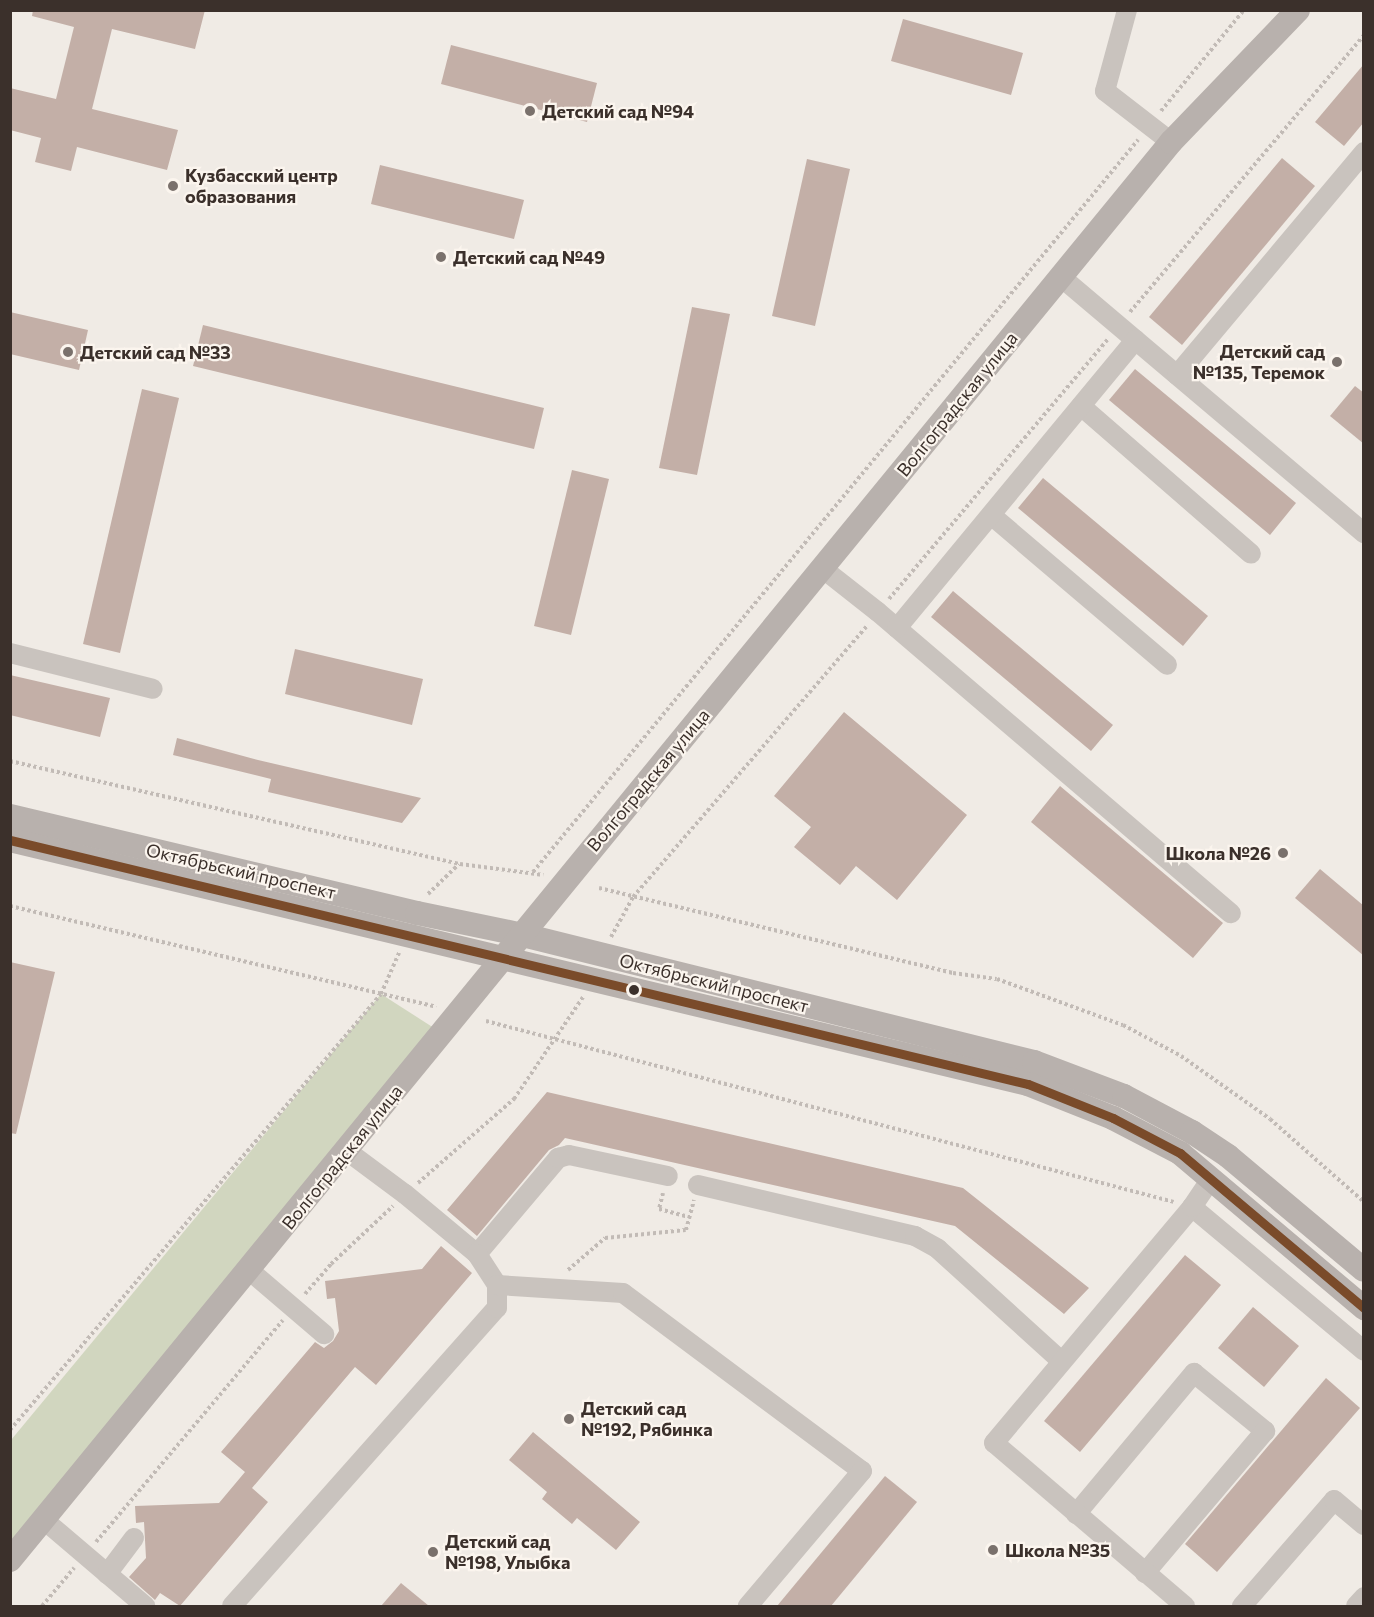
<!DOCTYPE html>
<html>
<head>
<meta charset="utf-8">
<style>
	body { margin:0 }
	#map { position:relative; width:1374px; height:1617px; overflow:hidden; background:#f0ebe5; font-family:Commissioner,sans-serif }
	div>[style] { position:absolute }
	.green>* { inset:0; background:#d1d6bf }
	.building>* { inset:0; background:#c3afa7 }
	.path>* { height:4px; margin-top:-2px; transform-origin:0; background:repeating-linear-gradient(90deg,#c2bbb6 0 3px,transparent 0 6px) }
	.minor>* { height:20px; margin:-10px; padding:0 10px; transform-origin:10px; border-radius:10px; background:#c9c3be }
	.major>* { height:24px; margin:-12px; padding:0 12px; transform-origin:12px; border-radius:12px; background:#b8b1ad }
	.bus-1>* { height:9px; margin:-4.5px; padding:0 4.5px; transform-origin:4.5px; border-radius:4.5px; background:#7a4b2a }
	.dots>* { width:16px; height:16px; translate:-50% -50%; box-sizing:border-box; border:3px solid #fbf5ee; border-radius:50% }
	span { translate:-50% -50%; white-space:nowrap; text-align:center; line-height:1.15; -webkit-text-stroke:4.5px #fbf5ee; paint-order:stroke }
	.poi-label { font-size:18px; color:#3b302b; font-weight:700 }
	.left { translate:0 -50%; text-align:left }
	.right { translate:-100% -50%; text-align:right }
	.street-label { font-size:18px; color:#3b302b }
	.frame { position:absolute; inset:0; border:12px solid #3b302b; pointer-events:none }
</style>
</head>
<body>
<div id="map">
	<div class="green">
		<i style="clip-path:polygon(381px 994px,434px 1028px,11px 1547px,11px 1440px)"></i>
	</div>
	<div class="building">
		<i style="clip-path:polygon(33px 10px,205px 10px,195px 49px,112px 29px,92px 109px,178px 130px,167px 170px,77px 147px,71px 171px,35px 162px,41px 138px,10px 130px,10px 88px,56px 99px,74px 27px,32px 16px)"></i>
		<i style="clip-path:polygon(903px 19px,1023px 53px,1011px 95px,891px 61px)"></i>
		<i style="clip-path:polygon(451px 45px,597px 83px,587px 122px,441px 84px)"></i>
		<i style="clip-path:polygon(1364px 64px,1364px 122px,1344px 146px,1315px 122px)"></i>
		<i style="clip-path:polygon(1282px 158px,1315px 186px,1182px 345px,1149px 317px)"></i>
		<i style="clip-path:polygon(807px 159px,850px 169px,815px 326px,772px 316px)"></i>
		<i style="clip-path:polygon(380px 165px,524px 200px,514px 239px,371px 204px)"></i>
		<i style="clip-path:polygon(692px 307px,730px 314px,697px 475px,659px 468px)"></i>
		<i style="clip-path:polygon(10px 312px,88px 330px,79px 370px,10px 354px)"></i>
		<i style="clip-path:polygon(203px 325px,544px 408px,534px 449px,193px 366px)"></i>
		<i style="clip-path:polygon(1135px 369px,1296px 503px,1270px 535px,1109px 400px)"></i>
		<i style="clip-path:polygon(1355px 386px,1364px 393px,1364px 444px,1330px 416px)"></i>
		<i style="clip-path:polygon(142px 389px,179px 398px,120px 653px,83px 644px)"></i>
		<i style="clip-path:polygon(572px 470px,609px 479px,571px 635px,534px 626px)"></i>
		<i style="clip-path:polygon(1043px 478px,1208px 616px,1183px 646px,1018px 508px)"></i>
		<i style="clip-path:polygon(953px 591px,1113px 725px,1091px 751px,931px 617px)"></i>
		<i style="clip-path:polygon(295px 649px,423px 679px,412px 725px,285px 694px)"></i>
		<i style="clip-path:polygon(10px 675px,110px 698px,100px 737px,10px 715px)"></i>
		<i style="clip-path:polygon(844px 712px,967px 815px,897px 900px,856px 866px,840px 885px,794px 847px,811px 827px,774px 796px)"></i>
		<i style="clip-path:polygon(177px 738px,258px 760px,421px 798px,402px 823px,268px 792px,271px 779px,173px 755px)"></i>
		<i style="clip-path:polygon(1060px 786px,1223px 923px,1193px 958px,1031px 822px)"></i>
		<i style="clip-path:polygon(1320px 869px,1364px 906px,1364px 956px,1295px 898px)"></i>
		<i style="clip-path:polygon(10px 962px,55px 972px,16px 1134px,10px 1133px)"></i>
		<i style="clip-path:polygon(547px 1092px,963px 1188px,1089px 1288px,1064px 1314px,955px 1226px,565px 1138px,559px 1145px,549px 1150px,477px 1236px,447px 1210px)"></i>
		<i style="clip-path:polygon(441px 1246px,472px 1273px,376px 1385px,355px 1367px,252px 1488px,268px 1502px,180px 1606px,160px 1593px,155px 1600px,129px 1577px,146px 1558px,144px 1522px,136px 1523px,135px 1506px,219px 1503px,245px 1472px,221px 1452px,315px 1342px,324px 1348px,333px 1341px,339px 1331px,335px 1298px,327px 1299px,325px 1281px,422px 1269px)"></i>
		<i style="clip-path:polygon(1185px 1255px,1221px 1285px,1080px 1452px,1044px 1421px)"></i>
		<i style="clip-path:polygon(1253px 1307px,1299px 1346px,1264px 1387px,1218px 1348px)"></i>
		<i style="clip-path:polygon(1326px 1378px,1360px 1408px,1217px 1572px,1185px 1544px)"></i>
		<i style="clip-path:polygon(533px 1432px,640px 1522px,616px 1550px,577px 1518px,572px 1524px,542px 1499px,547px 1492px,509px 1460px)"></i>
		<i style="clip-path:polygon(885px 1476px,917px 1502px,831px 1606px,777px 1606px)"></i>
		<i style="clip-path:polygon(401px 1583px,429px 1606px,381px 1606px)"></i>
	</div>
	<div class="path">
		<i style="left:1161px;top:111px;width:131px;rotate:-50.6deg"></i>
		<i style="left:1130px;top:312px;width:363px;rotate:-49.8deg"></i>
		<i style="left:889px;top:599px;width:340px;rotate:-49.9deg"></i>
		<i style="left:10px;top:761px;width:462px;rotate:12.9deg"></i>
		<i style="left:460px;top:864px;width:84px;rotate:7.5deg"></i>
		<i style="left:533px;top:872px;width:950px;rotate:-50.43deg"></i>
		<i style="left:599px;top:888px;width:364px;rotate:13.5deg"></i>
		<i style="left:953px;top:973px;width:44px;rotate:7.8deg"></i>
		<i style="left:997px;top:979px;width:134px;rotate:20.1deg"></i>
		<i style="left:1123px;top:1025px;width:66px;rotate:28.1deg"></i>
		<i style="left:1181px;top:1056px;width:109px;rotate:35.3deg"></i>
		<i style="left:1270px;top:1119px;width:125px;rotate:41.4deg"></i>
		<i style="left:428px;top:894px;width:43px;rotate:-44.1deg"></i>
		<i style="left:10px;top:906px;width:438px;rotate:13.3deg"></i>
		<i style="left:611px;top:937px;width:46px;rotate:-61.2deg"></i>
		<i style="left:633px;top:897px;width:358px;rotate:-49.2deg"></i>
		<i style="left:486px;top:1021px;width:711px;rotate:14.74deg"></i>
		<i style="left:418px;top:1183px;width:128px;rotate:-41.2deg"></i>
		<i style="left:514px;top:1099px;width:123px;rotate:-55.9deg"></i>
		<i style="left:663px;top:1193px;width:16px;rotate:104deg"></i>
		<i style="left:659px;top:1209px;width:31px;rotate:15deg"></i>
		<i style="left:568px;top:1270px;width:49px;rotate:-40.9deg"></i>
		<i style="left:605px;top:1238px;width:81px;rotate:-5.6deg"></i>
		<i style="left:686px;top:1230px;width:31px;rotate:-75deg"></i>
		<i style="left:305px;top:1294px;width:40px;rotate:-49deg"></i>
		<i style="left:331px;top:1264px;width:85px;rotate:-43.1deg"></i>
		<i style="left:10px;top:1430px;width:572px;rotate:-49.6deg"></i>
		<i style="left:381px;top:994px;width:45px;rotate:-66.3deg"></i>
		<i style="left:96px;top:1542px;width:290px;rotate:-49.9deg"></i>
		<i style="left:42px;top:1606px;width:50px;rotate:-49.9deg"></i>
	</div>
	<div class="minor">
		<i style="left:1127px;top:10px;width:84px;rotate:105.2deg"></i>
		<i style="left:1105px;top:91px;width:83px;rotate:37.7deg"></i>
		<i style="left:1061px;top:277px;width:397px;rotate:40.2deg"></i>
		<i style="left:1177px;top:375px;width:291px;rotate:-50deg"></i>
		<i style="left:1081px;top:406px;width:225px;rotate:41deg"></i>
		<i style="left:991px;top:515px;width:231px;rotate:40.4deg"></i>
		<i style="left:822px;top:568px;width:71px;rotate:38.2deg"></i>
		<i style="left:878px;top:612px;width:464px;rotate:40.5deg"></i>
		<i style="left:897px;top:628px;width:374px;rotate:-50.4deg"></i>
		<i style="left:10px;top:653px;width:147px;rotate:14.1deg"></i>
		<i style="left:347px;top:1151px;width:72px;rotate:36.6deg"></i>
		<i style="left:405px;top:1194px;width:94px;rotate:39.8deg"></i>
		<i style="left:477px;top:1254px;width:126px;rotate:-49.8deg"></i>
		<i style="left:558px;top:1158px;width:11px;rotate:-15deg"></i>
		<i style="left:569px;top:1155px;width:101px;rotate:12deg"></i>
		<i style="left:698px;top:1185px;width:223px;rotate:13.2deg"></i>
		<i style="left:915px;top:1236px;width:26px;rotate:29deg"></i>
		<i style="left:938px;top:1249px;width:166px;rotate:42.3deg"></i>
		<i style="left:1192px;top:1207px;width:224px;rotate:39.9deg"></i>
		<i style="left:477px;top:1254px;width:37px;rotate:57deg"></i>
		<i style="left:249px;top:1270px;width:99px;rotate:40.5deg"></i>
		<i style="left:1076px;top:1514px;width:184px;rotate:-50.1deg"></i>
		<i style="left:1194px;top:1373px;width:92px;rotate:39.2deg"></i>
		<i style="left:1265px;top:1431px;width:186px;rotate:130.2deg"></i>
		<i style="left:44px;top:1520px;width:133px;rotate:40.4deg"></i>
		<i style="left:107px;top:1574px;width:45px;rotate:-53.1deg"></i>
		<i style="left:232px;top:1606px;width:399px;rotate:-48.4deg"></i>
		<i style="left:497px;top:1308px;width:23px;rotate:-90deg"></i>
		<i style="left:497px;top:1285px;width:126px;rotate:3.6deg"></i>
		<i style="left:623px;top:1293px;width:298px;rotate:36.7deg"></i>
		<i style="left:862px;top:1471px;width:177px;rotate:130.2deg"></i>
		<i style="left:1185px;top:1606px;width:251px;rotate:-139.5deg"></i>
		<i style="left:994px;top:1443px;width:308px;rotate:-50deg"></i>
		<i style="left:1192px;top:1207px;width:34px;rotate:-56deg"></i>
		<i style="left:1242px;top:1606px;width:140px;rotate:-49deg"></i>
		<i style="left:1334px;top:1500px;width:39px;rotate:40deg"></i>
		<i style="left:1356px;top:1606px;width:12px;rotate:-48deg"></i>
	</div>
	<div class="major">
		<i style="left:10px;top:816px;width:418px;rotate:13.4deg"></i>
		<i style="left:417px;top:913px;width:108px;rotate:11.7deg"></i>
		<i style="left:523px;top:935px;width:527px;rotate:13.96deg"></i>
		<i style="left:1034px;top:1062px;width:96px;rotate:20.7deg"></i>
		<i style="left:1124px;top:1096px;width:77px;rotate:27.9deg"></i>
		<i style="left:1192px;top:1132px;width:43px;rotate:33.7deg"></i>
		<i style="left:1228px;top:1156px;width:177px;rotate:40deg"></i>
		<i style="left:10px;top:840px;width:1047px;rotate:13.48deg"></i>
		<i style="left:1028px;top:1084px;width:92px;rotate:21.8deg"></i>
		<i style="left:1113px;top:1118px;width:76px;rotate:27.6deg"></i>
		<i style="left:1180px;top:1153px;width:241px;rotate:40.1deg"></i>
		<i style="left:10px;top:1560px;width:1833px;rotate:-50.69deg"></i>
		<i style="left:1171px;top:142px;width:183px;rotate:-46.1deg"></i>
	</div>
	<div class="bus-1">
		<i style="left:10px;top:840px;width:1047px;rotate:13.48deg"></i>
		<i style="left:1028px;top:1084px;width:92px;rotate:21.8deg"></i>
		<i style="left:1113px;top:1118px;width:76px;rotate:27.6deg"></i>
		<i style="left:1180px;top:1153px;width:241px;rotate:40.1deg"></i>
	</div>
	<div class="dots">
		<i style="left:530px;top:111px;background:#7a716c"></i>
		<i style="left:173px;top:186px;background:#7a716c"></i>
		<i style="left:441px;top:257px;background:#7a716c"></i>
		<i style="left:68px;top:352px;background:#7a716c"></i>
		<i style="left:1337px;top:362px;background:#7a716c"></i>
		<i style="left:1283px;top:853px;background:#7a716c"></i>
		<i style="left:634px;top:990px;background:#3b302b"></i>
		<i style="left:569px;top:1419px;background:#7a716c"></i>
		<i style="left:993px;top:1550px;background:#7a716c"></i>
		<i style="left:433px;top:1552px;background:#7a716c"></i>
	</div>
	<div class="poi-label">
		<span class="left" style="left:542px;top:111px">Детский сад №94</span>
		<span class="left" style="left:185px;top:186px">Кузбасский центр<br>образования</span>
		<span class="left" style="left:453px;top:257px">Детский сад №49</span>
		<span class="left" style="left:80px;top:352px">Детский сад №33</span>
		<span class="right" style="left:1325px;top:362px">Детский сад<br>№135, Теремок</span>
		<span class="right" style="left:1271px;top:853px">Школа №26</span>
		<span class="left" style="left:581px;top:1419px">Детский сад<br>№192, Рябинка</span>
		<span class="left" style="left:445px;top:1552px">Детский сад<br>№198, Улыбка</span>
		<span class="left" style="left:1005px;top:1550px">Школа №35</span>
	</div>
	<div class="street-label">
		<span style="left:957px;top:404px;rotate:-51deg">Волгоградская улица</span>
		<span style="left:648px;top:780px;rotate:-50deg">Волгоградская улица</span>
		<span style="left:241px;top:871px;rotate:13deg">Октябрьский проспект</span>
		<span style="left:714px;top:983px;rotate:14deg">Октябрьский проспект</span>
		<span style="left:342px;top:1157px;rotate:-51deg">Волгоградская улица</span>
	</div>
	<div class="frame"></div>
</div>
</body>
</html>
